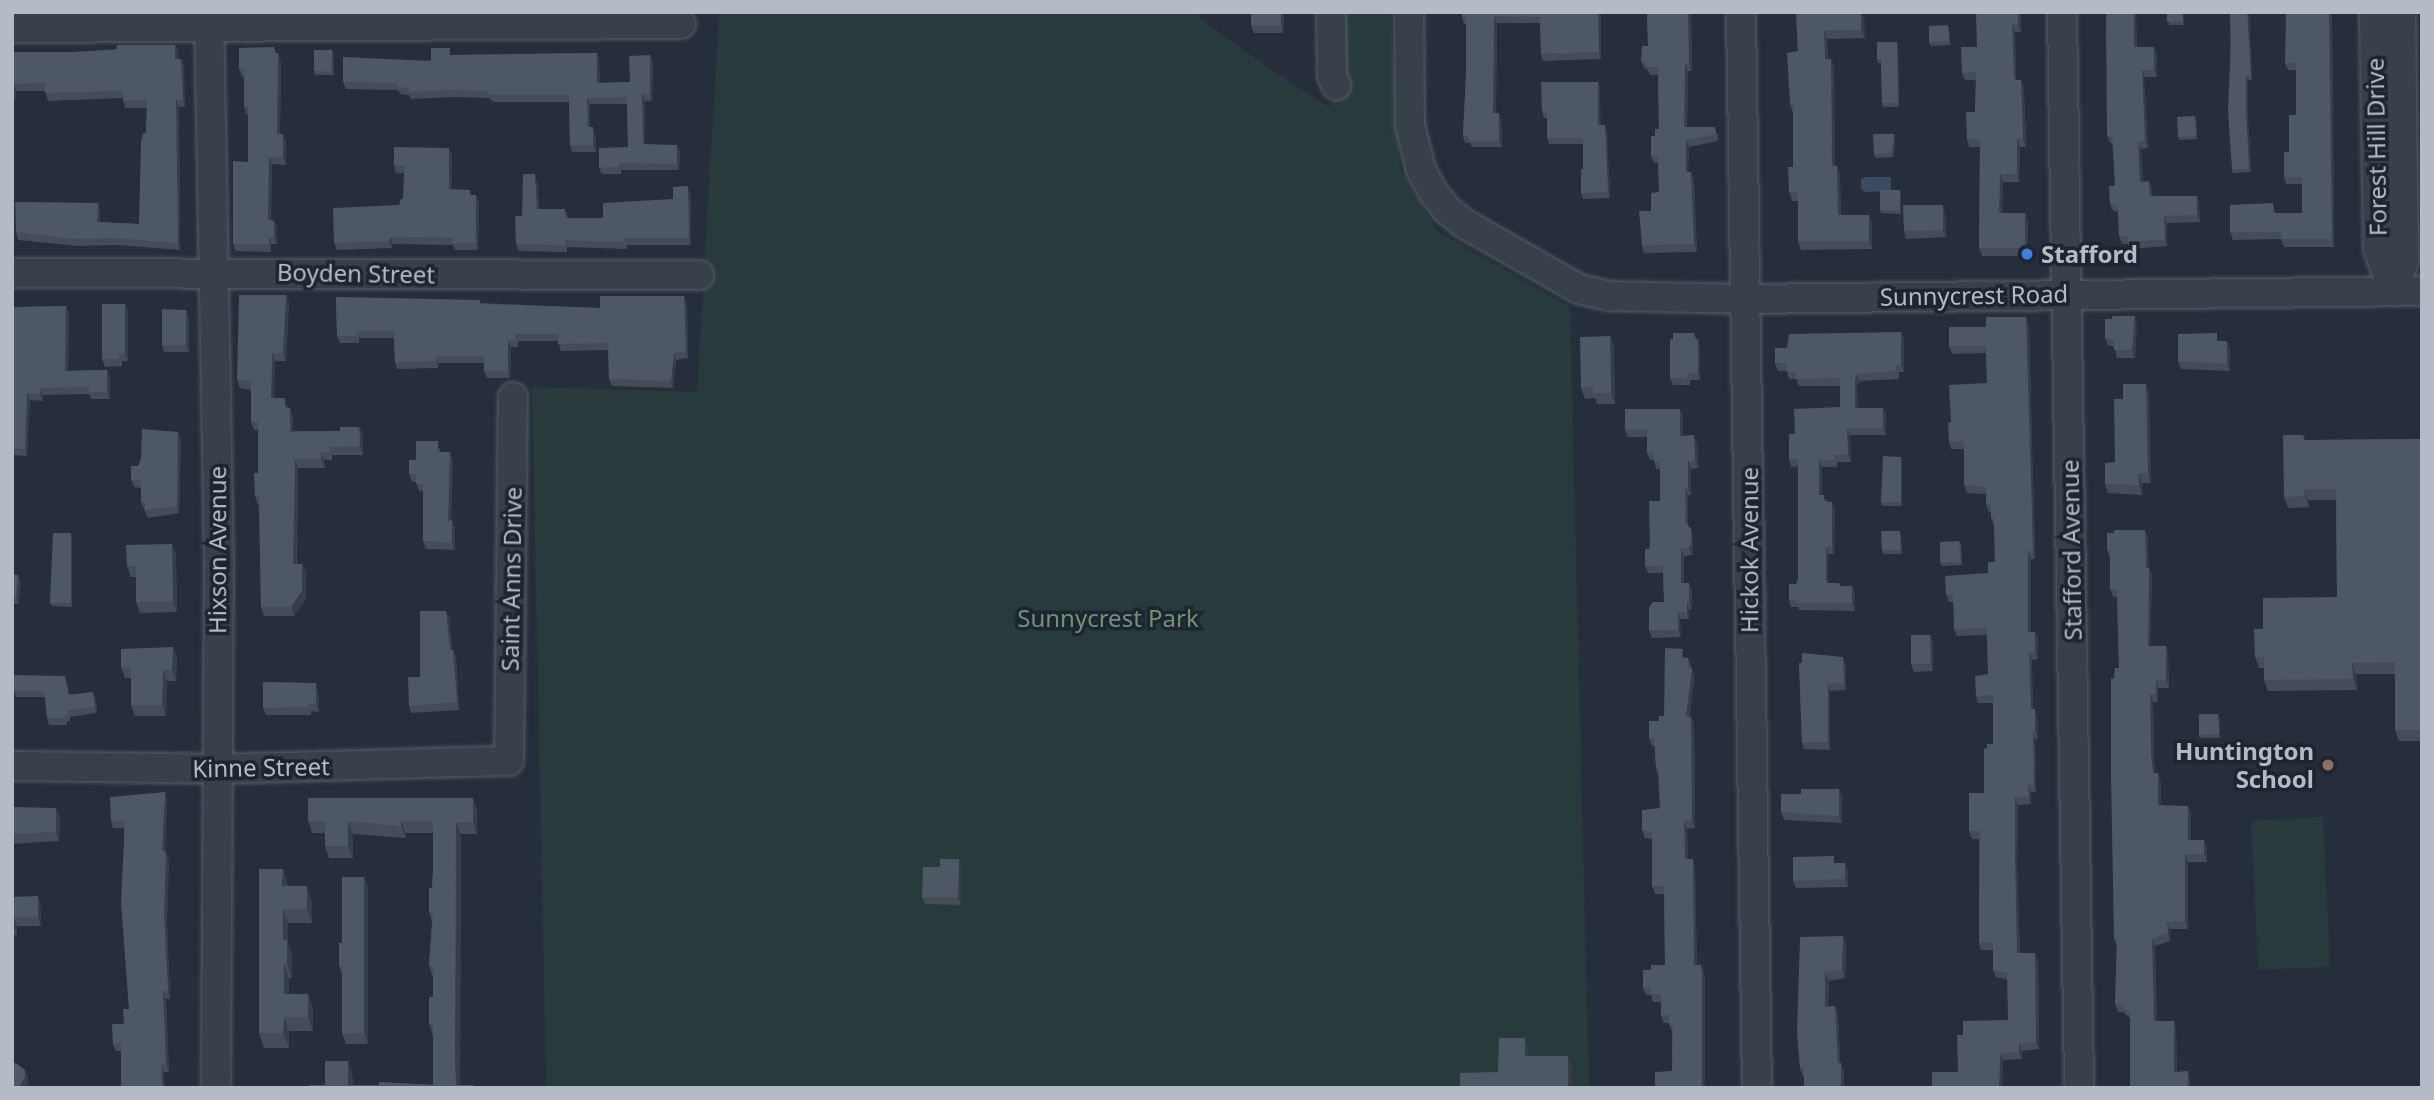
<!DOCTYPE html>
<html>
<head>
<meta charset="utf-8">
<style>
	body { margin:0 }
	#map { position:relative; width:2434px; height:1100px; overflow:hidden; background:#252e3a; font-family:"Noto Sans",sans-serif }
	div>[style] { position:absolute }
	.green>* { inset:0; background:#283b3c }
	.water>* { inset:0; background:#3b4c62 }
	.roads { filter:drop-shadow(0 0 2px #565e68) drop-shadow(0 0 2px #565e68) }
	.minor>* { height:28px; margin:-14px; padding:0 14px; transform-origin:14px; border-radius:14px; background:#38404a }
	.wall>* { inset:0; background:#434c57 }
	.shaded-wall>* { inset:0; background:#373e47 }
	.building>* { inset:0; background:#4e5865 }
	.dots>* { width:19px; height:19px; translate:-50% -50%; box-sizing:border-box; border:4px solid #1d252f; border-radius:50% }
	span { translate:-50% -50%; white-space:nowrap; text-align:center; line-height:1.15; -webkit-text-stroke:7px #1d252f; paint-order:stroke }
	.street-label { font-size:24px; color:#b4bbc6 }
	.poi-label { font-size:24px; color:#b4bbc6; font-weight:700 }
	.left { translate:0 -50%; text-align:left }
	.right { translate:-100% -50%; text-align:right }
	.park-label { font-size:24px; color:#6d9575 }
	.frame { position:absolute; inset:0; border:14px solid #b4bbc6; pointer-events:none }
</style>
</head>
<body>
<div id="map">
	<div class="green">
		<i style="clip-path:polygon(719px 12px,1197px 12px,1202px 20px,1266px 66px,1329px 107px,1341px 84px,1341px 12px,1390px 12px,1400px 169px,1437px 231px,1570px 307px,1589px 1088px,546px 1088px,532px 387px,697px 392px)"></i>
		<i style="clip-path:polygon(2323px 817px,2330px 967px,2258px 970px,2251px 821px)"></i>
	</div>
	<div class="water">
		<i style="clip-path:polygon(1865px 177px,1891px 177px,1891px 191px,1865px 192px,1861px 188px,1861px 179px)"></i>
	</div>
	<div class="roads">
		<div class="minor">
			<i style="left:209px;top:12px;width:550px;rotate:88.96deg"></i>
			<i style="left:219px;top:562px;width:526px;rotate:90.33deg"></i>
			<i style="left:1331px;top:12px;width:64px;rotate:89.1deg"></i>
			<i style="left:1332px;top:76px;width:10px;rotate:66deg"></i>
			<i style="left:1409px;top:12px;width:113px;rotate:89.5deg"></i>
			<i style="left:1410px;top:125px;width:46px;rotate:76.3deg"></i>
			<i style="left:1421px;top:170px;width:25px;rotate:61deg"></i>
			<i style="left:1433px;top:192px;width:23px;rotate:52deg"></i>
			<i style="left:1447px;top:210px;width:23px;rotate:38deg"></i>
			<i style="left:1465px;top:224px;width:131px;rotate:29.7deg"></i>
			<i style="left:1579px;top:289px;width:32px;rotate:13deg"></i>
			<i style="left:1610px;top:296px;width:136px;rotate:1.3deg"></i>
			<i style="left:1746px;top:299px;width:676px;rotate:-0.68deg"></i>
			<i style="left:1741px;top:12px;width:1076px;rotate:89.15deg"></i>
			<i style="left:2062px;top:12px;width:1076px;rotate:89.09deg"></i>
			<i style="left:2374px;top:12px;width:237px;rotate:89deg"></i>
			<i style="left:2378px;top:249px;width:45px;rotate:70.3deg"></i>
			<i style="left:12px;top:28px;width:669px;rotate:-0.34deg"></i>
			<i style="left:12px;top:273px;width:687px;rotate:0.17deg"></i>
			<i style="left:2393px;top:291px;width:33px;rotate:-70deg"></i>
			<i style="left:2404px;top:260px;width:248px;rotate:-90.7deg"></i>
			<i style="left:12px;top:766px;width:204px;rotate:0.8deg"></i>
			<i style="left:216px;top:769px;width:293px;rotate:-1.6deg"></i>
			<i style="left:509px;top:761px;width:364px;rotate:-89.4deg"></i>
		</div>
	</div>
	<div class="wall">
		<i style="clip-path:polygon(1284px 12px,1283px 33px,1254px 33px,1251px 25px)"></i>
		<i style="clip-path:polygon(1462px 12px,1601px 12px,1601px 59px,1543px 61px,1541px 54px,1540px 23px,1497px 23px,1496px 113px,1501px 119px,1502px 147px,1472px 147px,1470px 143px,1465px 143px,1463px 136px,1466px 76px,1466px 24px,1464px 24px,1462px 17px)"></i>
		<i style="clip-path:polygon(1647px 12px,1691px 12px,1692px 71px,1688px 71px,1687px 127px,1718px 134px,1718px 141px,1689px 147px,1688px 172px,1694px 180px,1697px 252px,1644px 253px,1642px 245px,1651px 211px,1659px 192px,1658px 163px,1654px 163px,1651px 156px,1655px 136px,1659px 129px,1658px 75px,1650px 75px,1648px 70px,1644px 68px,1641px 61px,1648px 46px)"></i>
		<i style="clip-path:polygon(1796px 12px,1864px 19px,1865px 38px,1827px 39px,1828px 59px,1831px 59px,1834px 68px,1835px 166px,1837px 166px,1840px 175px,1841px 215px,1869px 215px,1872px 223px,1872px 249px,1801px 250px,1798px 241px,1798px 201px,1792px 201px,1789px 192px,1793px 167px,1793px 113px,1790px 104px,1798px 51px)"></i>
		<i style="clip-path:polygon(2021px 12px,2021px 32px,2015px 32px,2016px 80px,2024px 88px,2026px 147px,2020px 147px,2019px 182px,2003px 182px,2002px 213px,2028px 221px,2027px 256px,1982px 256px,1979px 248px,1980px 147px,1969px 147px,1967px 139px,1975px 112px,1976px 80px,1965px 80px,1962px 73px,1977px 47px)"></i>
		<i style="clip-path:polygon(2136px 12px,2137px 47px,2157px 54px,2157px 77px,2144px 77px,2148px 148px,2141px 149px,2143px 181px,2152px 188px,2152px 196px,2197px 196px,2199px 203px,2200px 222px,2167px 223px,2167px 246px,2130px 249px,2128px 244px,2122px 244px,2119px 236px,2118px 212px,2112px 210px,2110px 203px,2115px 183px,2113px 143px,2110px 143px,2107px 136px)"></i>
		<i style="clip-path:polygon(2167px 12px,2183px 12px,2184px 25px,2169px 25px)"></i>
		<i style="clip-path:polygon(2230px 12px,2249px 12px,2252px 80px,2248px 80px,2248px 118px,2251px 172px,2233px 173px,2232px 169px)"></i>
		<i style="clip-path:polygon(2332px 12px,2334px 247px,2284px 247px,2281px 239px,2233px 240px,2230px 232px,2273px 203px,2275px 213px,2302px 213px,2302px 184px,2286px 184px,2284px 177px,2296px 115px,2296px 70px,2288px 70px,2285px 63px)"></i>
		<i style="clip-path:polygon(1949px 28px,1950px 45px,1931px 46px,1929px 42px)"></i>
		<i style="clip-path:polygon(1897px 42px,1898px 45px,1899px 107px,1883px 107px,1882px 103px,1881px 63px,1878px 63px,1877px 59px)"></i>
		<i style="clip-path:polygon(175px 45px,178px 52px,178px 59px,184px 66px,185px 107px,179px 107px,180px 250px,117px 245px,77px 246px,18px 240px,16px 232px,100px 210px,100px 222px,139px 224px,146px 133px,147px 108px,125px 108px,123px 98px,48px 101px,45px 91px,16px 91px,15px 101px,12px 101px,12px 52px,74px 52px)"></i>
		<i style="clip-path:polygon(274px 47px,276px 53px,278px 53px,281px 61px,280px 134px,286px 141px,286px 165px,272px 164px,271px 220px,274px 221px,277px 228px,277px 244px,271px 244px,271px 252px,236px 251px,233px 244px,248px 162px,248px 114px,246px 114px,244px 106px,244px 77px,242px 77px,239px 69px)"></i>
		<i style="clip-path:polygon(332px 50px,334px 54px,334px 75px,315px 75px,314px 71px)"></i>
		<i style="clip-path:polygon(597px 53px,599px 60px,600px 83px,630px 82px,650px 55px,653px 62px,652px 101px,645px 101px,645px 144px,680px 152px,679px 170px,621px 170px,621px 174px,602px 174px,599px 168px,628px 147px,627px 104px,590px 104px,590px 127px,595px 134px,596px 152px,572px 152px,570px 145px,569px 102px,493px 102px,489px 98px,454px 97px,411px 99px,409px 95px,400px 94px,398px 90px,346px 89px,343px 82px,452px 55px)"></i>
		<i style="clip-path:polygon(1598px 82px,1600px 88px,1600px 125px,1607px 131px,1610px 198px,1583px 199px,1581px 193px,1583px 169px,1583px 144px,1549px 144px,1547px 138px,1547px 118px,1544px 118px,1542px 111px)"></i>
		<i style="clip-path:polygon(2195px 116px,2196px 120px,2197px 139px,2180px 140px,2178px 137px)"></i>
		<i style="clip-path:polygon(1894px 134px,1895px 137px,1894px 157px,1876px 158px,1874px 154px)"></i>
		<i style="clip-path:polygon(452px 156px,451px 189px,472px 195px,479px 202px,478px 250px,455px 250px,453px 245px,393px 244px,392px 248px,337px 250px,334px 243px,399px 205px,403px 199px,404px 173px,396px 173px,394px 165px)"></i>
		<i style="clip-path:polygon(537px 181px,539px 209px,565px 209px,568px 218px,603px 218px,691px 194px,691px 245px,627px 245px,627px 249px,567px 247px,567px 252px,519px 251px,516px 244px,522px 216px)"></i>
		<i style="clip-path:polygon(1900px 190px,1901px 194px,1901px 214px,1881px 213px,1880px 210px)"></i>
		<i style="clip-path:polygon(1945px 212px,1946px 237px,1906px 239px,1904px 231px)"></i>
		<i style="clip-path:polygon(286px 295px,289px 303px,286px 361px,275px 361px,274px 398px,288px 407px,293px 417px,293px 431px,340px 431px,359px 427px,363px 435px,363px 455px,332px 455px,332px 460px,324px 460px,325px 468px,298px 468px,297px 564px,302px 564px,306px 572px,306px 599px,294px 616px,264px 616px,261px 607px,259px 505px,258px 505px,255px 496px,258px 473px,258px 430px,254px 430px,251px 422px,251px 390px,240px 388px,237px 380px)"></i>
		<i style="clip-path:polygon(684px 296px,687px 303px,688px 358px,676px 360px,673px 388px,612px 386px,609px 379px,608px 350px,561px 351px,558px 341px,518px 341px,518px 347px,511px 347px,510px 378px,487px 378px,484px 371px,484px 363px,438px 363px,438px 368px,397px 369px,395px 362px,394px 338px,359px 338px,359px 343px,340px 343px,337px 336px,336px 297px,600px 308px)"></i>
		<i style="clip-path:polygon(125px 304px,128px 312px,128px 361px,122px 361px,122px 366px,105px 367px,102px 359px)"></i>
		<i style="clip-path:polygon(12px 307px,69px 313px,68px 371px,107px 370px,110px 378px,110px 399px,91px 399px,89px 394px,43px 395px,43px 401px,30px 400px,27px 456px,13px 455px,14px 574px,21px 582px,18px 604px,12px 604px)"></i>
		<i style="clip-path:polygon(186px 310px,189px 318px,189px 352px,164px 352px,162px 345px)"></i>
		<i style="clip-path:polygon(2112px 319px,2137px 324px,2135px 358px,2117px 358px,2114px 347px,2108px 345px,2105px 338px)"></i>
		<i style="clip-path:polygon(2029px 325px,2035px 559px,2031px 559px,2031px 632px,2035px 632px,2038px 639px,2038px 659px,2032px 660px,2033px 709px,2037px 717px,2038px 739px,2035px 739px,2036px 792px,2031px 792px,2031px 804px,2018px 805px,2017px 866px,2020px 953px,2038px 960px,2039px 1049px,2022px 1051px,2022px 1059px,2003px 1060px,2002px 1088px,1932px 1088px,1958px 1072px,1963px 1035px,2008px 1020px,2008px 980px,1996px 977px,1993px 970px,1993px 950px,1981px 950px,1979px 943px,1979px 839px,1972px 839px,1969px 831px,1984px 793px,1987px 748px,1993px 744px,1993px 703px,1978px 703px,1976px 696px,1988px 674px,1987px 635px,1957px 636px,1954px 629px,1954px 602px,1949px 602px,1946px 594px,1988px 573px,1995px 562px,1994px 526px,1991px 518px,1991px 512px,1989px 512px,1986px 504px,1986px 494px,1967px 493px,1964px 485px,1964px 449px,1951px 449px,1949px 442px,1951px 422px,1987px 383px,1986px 353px,1952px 354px,1949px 346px,1986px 327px)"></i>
		<i style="clip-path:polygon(1901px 332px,1904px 339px,1904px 372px,1899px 372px,1899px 379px,1860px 381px,1857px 386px,1857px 408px,1883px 408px,1886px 415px,1886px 435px,1850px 435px,1851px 462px,1837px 462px,1837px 467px,1822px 467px,1822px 495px,1827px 502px,1832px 502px,1835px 509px,1834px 554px,1828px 554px,1828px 583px,1840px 586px,1852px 586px,1855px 593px,1855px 611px,1799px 610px,1798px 607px,1791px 607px,1789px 600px,1798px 579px,1798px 466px,1791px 467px,1789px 459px,1795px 434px,1840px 407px,1840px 386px,1799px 386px,1796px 379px,1789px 379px,1787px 371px,1778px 371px,1775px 363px,1787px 348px)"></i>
		<i style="clip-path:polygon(1694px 333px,1700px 347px,1700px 380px,1690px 380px,1690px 385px,1673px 385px,1670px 378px,1673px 339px)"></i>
		<i style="clip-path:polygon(1610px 336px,1614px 347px,1615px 404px,1597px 404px,1595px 398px,1585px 399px,1581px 388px)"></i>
		<i style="clip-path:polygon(2220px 341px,2230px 349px,2230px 371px,2181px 369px,2178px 361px)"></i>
		<i style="clip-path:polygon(2149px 393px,2151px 483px,2142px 483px,2142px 495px,2108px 493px,2105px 484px,2115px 462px,2123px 399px)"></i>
		<i style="clip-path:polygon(1683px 416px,1683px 436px,1697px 443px,1698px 468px,1691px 469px,1691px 495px,1688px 495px,1688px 526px,1691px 529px,1693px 536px,1693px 552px,1692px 555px,1684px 556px,1684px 583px,1692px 590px,1692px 609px,1689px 609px,1689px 619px,1680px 619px,1681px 637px,1652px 638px,1649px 630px,1664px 602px,1663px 573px,1648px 573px,1645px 566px,1660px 501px,1660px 469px,1656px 469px,1654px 460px,1650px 460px,1647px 453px,1647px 437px,1628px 437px,1625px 430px)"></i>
		<i style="clip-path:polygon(2303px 435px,2305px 440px,2422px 439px,2422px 746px,2421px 741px,2399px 741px,2395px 730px,2395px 674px,2356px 674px,2357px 690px,2268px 691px,2264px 680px,2264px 668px,2259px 668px,2255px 657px,2263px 629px,2337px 597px,2336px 500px,2308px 500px,2309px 507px,2288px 508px,2284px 497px)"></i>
		<i style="clip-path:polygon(181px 439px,179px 513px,148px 518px,141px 502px,141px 488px,134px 487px,131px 480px,138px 466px)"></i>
		<i style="clip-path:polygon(440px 448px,440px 452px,453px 460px,451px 520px,452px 520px,455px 528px,455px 550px,426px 549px,423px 541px,423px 491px,419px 491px,416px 482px,412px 482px,409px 474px,416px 460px)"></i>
		<i style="clip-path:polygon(1901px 457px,1902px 460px,1902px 506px,1882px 506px,1881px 502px)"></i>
		<i style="clip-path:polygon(2145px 530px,2148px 537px,2148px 568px,2152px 575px,2150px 646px,2166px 646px,2168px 653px,2169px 688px,2158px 688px,2158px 702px,2153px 702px,2154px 761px,2155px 773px,2161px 780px,2161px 805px,2191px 813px,2191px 840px,2204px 840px,2207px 847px,2207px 862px,2188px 862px,2188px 929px,2170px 929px,2170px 941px,2155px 946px,2157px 1021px,2176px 1028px,2177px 1072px,2190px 1079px,2190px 1088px,2130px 1018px,2123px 1012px,2118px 1012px,2115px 1004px,2117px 947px,2114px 939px,2114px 679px,2119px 668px,2117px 597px,2113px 597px,2110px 589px,2110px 558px,2107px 550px,2114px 533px)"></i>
		<i style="clip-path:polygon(1901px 534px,1902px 554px,1883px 554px,1882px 550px)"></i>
		<i style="clip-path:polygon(72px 537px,72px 607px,52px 606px,50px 603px)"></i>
		<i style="clip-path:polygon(1959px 541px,1961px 545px,1962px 565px,1942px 566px,1940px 562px)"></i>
		<i style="clip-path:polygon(172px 544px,176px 555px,177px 612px,140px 613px,136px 602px,136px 577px,131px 577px,127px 566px)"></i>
		<i style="clip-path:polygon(446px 611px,449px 618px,452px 650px,453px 650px,456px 657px,459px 710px,411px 713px,409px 706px)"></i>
		<i style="clip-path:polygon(1930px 635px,1933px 642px,1933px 671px,1914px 672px,1911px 664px)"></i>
		<i style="clip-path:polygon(173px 647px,177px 658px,176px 681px,167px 681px,166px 716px,135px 716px,131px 705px,131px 678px,125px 678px,121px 667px)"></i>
		<i style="clip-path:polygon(1685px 658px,1688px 658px,1694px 676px,1690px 717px,1691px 717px,1694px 724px,1695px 828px,1687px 829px,1688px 859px,1695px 867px,1697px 965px,1701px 965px,1704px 972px,1705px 980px,1672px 1071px,1672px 1033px,1669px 1023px,1663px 1023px,1661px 1015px,1661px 1002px,1653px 1002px,1651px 995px,1646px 995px,1643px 988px,1651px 970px,1665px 965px,1664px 894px,1655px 894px,1652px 886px,1652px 839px,1645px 838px,1642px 830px,1660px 808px,1658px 776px,1656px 768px,1655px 746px,1652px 746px,1649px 738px,1659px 721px,1664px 716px)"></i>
		<i style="clip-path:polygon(1799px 663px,1846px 665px,1846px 690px,1830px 691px,1830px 750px,1804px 749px,1802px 742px)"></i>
		<i style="clip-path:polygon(67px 682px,69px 694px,96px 699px,97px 713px,70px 717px,70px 721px,67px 721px,67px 725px,49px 725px,47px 718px,45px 697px,16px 697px,14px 691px)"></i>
		<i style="clip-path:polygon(318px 690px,319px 712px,311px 711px,311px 715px,266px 715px,263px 708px)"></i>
		<i style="clip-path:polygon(2220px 718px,2220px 738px,2200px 738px,2199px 735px)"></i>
		<i style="clip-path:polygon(1839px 789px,1842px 797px,1842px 823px,1784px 820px,1781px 812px,1801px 794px)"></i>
		<i style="clip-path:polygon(165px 792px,167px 799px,165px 851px,169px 859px,167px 921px,170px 999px,166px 999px,169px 1072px,164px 1072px,121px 1051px,116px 1051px,113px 1044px,124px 1024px,129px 1009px,124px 828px,113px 828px,111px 821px)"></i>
		<i style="clip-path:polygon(308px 798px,473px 798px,477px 811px,477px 834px,461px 834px,460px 1073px,460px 1085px,473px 1085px,474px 1088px,309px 1088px,309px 1085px,325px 1085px,325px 1061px,348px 1061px,352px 1073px,353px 1085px,379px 1085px,379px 1082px,433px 1085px,433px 1036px,429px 1024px,429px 997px,433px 997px,433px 977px,429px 966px,432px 922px,429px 912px,429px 888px,432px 888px,433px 871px,433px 833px,406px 833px,406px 838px,353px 834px,353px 858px,329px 858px,325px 846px,325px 833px,312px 833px,308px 821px)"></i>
		<i style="clip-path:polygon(12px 807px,60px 817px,59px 841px,12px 844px)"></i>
		<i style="clip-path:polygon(959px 859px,961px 866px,961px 905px,925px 904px,922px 897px,940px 867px)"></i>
		<i style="clip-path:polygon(1837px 863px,1845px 863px,1848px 871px,1848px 887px,1796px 888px,1793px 881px)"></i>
		<i style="clip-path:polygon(364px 877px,368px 888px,368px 1044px,346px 1044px,342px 1033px,342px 975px,339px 966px,342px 943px)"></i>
		<i style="clip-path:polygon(288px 884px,288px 886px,312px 901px,312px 923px,288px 923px,288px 944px,292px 955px,292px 978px,289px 978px,289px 994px,308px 994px,313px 1008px,313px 1031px,289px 1031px,289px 1048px,264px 1048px,259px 1033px)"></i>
		<i style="clip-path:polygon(12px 897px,41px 906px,41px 926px,17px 926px,17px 935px,12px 936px)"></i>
		<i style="clip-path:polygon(1843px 936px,1846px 945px,1845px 978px,1829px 981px,1828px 1007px,1835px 1006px,1838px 1015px,1840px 1063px,1844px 1071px,1803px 1077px,1800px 1068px,1797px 1031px)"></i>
	</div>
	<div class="shaded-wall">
		<i style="clip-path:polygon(1281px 12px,1284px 12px,1283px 33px,1281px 26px)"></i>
		<i style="clip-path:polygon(1598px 12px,1601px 12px,1601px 59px,1599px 52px)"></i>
		<i style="clip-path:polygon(1688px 12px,1691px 12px,1692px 71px,1689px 63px)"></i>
		<i style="clip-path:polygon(1861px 12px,1864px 19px,1865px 38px,1861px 30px)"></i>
		<i style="clip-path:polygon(2018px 12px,2021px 12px,2021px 32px,2018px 24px)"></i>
		<i style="clip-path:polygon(2134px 12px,2136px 12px,2137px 54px,2134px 47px)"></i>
		<i style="clip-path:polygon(2247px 12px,2249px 12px,2252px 80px,2251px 76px)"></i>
		<i style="clip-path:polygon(2329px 12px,2332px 12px,2334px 247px,2332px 239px)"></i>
		<i style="clip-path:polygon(1494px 16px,1497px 23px,1496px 119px,1493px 113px)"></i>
		<i style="clip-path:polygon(2012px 24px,2015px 32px,2016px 84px,2014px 76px)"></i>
		<i style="clip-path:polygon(1824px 30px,1827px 39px,1828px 68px,1825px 59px)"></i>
		<i style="clip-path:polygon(1897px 42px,1898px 45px,1899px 107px,1898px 103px)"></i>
		<i style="clip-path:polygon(175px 45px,178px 52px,178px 66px,175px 59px)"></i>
		<i style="clip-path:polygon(2154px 47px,2157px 54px,2157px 77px,2154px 70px)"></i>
		<i style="clip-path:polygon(332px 50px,334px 54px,334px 75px,332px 72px)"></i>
		<i style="clip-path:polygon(278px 53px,281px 61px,280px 141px,277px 134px)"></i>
		<i style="clip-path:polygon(597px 53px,599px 60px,600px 90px,597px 83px)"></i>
		<i style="clip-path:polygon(650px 55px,653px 62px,652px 101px,650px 94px)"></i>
		<i style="clip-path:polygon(181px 59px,184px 66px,185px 107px,183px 100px)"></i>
		<i style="clip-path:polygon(1831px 59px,1834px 68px,1835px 175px,1832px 166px)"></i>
		<i style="clip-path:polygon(1685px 63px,1688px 71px,1687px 134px,1684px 127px)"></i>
		<i style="clip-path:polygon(2142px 70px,2144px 77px,2148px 148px,2145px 140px)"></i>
		<i style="clip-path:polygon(2246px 76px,2248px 80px,2248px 118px,2251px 172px,2249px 169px,2246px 114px)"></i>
		<i style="clip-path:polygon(2021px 80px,2024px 88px,2026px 147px,2023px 139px)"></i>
		<i style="clip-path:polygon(1598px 82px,1600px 88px,1601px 131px,1598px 125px)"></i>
		<i style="clip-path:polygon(13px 84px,16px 91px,15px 101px,13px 93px)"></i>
		<i style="clip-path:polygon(642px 94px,645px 101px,645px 151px,643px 144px)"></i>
		<i style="clip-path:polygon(587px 98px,590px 104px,590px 134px,588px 127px)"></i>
		<i style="clip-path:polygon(176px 100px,179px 107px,180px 250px,178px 243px)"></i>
		<i style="clip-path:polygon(1499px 113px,1501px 119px,1502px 147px,1499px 141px)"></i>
		<i style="clip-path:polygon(1605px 125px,1607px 131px,1610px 198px,1608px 192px)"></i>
		<i style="clip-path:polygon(593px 127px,595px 134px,596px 152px,593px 145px)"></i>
		<i style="clip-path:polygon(283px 134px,286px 141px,286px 165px,283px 157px)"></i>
		<i style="clip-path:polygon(1894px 134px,1895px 137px,1894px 157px,1892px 153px)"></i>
		<i style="clip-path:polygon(2017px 139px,2020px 147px,2019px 182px,2017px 174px)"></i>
		<i style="clip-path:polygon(1686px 140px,1689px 147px,1688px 180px,1686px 172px)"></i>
		<i style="clip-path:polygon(2138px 142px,2141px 149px,2143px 189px,2140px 182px)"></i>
		<i style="clip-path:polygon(677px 145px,680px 152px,679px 170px,677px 164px)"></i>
		<i style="clip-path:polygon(449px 148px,452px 156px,451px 196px,449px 189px)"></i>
		<i style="clip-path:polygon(269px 157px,272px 164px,270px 227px,268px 220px)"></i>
		<i style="clip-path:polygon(1837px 166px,1840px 175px,1841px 223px,1838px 215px)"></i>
		<i style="clip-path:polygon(1691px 172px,1694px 180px,1697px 252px,1694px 244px)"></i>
		<i style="clip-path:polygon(535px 174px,537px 181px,540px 216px,537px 209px)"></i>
		<i style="clip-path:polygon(2000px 174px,2003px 182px,2002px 220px,1999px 213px)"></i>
		<i style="clip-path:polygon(2149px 181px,2152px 188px,2153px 203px,2150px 196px)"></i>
		<i style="clip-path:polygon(688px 186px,691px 194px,691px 245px,689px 238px)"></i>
		<i style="clip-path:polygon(1900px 190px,1901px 194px,1901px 214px,1900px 210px)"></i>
		<i style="clip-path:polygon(476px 195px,479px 202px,478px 250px,476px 243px)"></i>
		<i style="clip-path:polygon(2197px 196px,2199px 203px,2200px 222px,2197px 215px)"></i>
		<i style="clip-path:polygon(98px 203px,100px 210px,100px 229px,97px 222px)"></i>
		<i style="clip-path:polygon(1943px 205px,1945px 212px,1946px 237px,1943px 230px)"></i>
		<i style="clip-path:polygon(2025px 213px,2028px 221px,2027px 256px,2025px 248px)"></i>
		<i style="clip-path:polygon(1869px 215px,1872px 223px,1872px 249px,1869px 241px)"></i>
		<i style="clip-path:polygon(2164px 216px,2167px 223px,2167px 246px,2165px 239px)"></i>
		<i style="clip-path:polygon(274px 221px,277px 228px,277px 244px,274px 237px)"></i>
		<i style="clip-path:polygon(269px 237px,271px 244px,271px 252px,269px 244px)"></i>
		<i style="clip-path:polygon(390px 237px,393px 244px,392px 248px,389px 241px)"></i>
		<i style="clip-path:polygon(286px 295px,289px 303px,286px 361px,283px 353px)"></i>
		<i style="clip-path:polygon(684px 296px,687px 303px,688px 358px,686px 351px)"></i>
		<i style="clip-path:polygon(125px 304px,128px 312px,128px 361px,125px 354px)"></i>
		<i style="clip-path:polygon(66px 306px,69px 313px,68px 378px,65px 371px)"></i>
		<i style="clip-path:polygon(186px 310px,189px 318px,189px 352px,186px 345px)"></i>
		<i style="clip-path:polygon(2135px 316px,2137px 324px,2135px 358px,2132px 350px)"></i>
		<i style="clip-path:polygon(2026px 317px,2029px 325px,2035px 559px,2033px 551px)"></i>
		<i style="clip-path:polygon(1901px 332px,1904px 339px,1904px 372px,1901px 365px)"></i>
		<i style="clip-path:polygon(1610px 336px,1614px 347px,1615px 404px,1611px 393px)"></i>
		<i style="clip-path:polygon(1698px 339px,1700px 347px,1700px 380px,1698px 373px)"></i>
		<i style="clip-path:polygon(508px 340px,511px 347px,510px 378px,508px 371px)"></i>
		<i style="clip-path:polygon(2227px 341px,2230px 349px,2230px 371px,2227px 364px)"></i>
		<i style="clip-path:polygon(272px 353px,275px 361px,274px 407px,271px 398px)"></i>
		<i style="clip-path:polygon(674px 353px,676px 360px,673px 388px,671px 381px)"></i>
		<i style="clip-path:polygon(107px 370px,110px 378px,110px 399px,107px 392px)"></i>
		<i style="clip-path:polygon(1857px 374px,1860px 381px,1857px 386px,1858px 415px,1855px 408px,1855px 379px)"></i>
		<i style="clip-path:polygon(2146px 384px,2149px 393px,2151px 483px,2148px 473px)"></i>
		<i style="clip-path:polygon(41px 388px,43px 395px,43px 401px,40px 394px)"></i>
		<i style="clip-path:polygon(27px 393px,30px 400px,27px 456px,25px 449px)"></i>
		<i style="clip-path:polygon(290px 408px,293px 417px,293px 440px,290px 432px)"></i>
		<i style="clip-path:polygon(1883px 408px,1886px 415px,1886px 435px,1883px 428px)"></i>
		<i style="clip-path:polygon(1680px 409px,1683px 416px,1683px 443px,1680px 436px)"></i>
		<i style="clip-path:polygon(359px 427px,363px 435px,363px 455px,360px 446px)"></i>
		<i style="clip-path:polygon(1847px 428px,1850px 435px,1851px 462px,1848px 454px)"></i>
		<i style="clip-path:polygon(178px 432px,181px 439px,179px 513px,177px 506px)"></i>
		<i style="clip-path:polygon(1694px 435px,1697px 443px,1698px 468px,1695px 461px)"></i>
		<i style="clip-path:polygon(321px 452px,324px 460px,325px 468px,321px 459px)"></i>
		<i style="clip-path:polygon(450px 452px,453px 460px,451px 528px,448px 521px)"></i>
		<i style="clip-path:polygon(12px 454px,13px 455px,14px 580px,12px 575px)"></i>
		<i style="clip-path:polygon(1901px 457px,1902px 460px,1902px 506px,1901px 502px)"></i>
		<i style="clip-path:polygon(295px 459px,298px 468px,296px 572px,293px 564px)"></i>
		<i style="clip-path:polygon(1819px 460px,1822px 467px,1822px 502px,1819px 495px)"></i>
		<i style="clip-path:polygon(1688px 461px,1691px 469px,1691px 495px,1688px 488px)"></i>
		<i style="clip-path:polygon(2138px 473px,2142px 483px,2142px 495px,2139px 485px)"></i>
		<i style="clip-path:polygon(1685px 488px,1688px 495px,1688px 531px,1686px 523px)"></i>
		<i style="clip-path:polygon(2304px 489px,2308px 500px,2309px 507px,2305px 496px)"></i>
		<i style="clip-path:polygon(1832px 502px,1835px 509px,1834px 554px,1832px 547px)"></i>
		<i style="clip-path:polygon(452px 520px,455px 528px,455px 550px,452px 543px)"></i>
		<i style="clip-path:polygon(1691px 529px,1693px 536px,1693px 552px,1692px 555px,1689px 548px)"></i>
		<i style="clip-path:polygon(2145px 530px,2148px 537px,2149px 575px,2146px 568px)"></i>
		<i style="clip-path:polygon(71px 533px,72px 537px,72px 607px,71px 603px)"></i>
		<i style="clip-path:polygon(172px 544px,176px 555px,177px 612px,173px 601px)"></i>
		<i style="clip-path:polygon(1826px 547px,1828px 554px,1828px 587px,1826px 579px)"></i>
		<i style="clip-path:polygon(1681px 548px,1684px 556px,1684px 590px,1681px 583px)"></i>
		<i style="clip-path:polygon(2028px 551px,2031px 559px,2031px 639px,2028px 632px)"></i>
		<i style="clip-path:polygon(302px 564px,306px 572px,306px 599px,294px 616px,291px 607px)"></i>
		<i style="clip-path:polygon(2149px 568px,2152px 575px,2150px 653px,2148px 646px)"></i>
		<i style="clip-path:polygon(18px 575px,21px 582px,18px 604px,16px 597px)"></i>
		<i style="clip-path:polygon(1689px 583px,1692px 590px,1692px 609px,1689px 602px)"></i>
		<i style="clip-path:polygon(1852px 586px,1855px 593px,1855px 611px,1852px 603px)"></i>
		<i style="clip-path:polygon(1687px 602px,1689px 609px,1689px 619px,1687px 612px)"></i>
		<i style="clip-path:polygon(446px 611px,449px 618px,452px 657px,450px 650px)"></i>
		<i style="clip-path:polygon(1678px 612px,1680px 619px,1681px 637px,1678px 630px)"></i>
		<i style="clip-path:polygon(2035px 632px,2038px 639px,2038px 659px,2035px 652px)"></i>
		<i style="clip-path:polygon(1930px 635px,1933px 642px,1933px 671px,1931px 664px)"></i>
		<i style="clip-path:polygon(2166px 646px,2168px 653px,2169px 688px,2166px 680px)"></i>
		<i style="clip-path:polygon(173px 647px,177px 658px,176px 681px,172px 670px)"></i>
		<i style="clip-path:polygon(453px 650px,456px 657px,459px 710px,457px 702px)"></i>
		<i style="clip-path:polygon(2029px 652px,2032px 660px,2033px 717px,2031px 709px)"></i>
		<i style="clip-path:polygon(1843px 657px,1846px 665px,1846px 690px,1844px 683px)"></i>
		<i style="clip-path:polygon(2352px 663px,2356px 674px,2357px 690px,2353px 679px)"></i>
		<i style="clip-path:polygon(1692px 668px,1694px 676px,1689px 724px,1686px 716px)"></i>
		<i style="clip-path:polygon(163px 670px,167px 681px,166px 716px,162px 705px)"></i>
		<i style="clip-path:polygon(2156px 680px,2158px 688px,2158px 702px,2156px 694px)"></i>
		<i style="clip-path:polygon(316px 683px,318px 690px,319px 712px,316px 704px)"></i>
		<i style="clip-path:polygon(1828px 683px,1830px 691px,1830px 750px,1828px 742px)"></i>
		<i style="clip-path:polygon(93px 692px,96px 699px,97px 713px,95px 707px)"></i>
		<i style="clip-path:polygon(2150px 694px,2153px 702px,2154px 761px,2156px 780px,2153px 773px,2151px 754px)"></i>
		<i style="clip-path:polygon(2035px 709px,2037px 717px,2038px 739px,2035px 731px)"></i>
		<i style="clip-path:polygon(2218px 714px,2220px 718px,2220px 738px,2219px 734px)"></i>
		<i style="clip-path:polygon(1691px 717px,1694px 724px,1695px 828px,1692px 820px)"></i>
		<i style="clip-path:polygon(2033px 732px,2035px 739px,2036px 792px,2034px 785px)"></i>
		<i style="clip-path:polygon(2158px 773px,2161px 780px,2161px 812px,2158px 805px)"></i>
		<i style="clip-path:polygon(2028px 785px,2031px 792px,2031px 804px,2029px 797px)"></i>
		<i style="clip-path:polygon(1839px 789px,1842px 797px,1842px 823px,1839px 816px)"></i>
		<i style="clip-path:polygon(165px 792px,167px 799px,165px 857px,162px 850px)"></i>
		<i style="clip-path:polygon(2015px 797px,2018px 805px,2017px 866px,2020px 960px,2017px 953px,2015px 858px)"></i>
		<i style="clip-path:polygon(473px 798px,477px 811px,477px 834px,473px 822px)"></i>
		<i style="clip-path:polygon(2188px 806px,2191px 813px,2191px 847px,2188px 840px)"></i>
		<i style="clip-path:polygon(56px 808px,60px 817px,59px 841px,56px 832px)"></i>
		<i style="clip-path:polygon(348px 821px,353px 834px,353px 858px,348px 846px)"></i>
		<i style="clip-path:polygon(401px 821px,406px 833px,406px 838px,401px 826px)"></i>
		<i style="clip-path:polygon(1684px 821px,1687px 829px,1688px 867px,1685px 859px)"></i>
		<i style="clip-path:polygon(456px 822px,461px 834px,460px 1088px,456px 1085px,455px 1061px)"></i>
		<i style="clip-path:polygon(2204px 840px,2207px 847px,2207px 862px,2204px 854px)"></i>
		<i style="clip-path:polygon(166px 852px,169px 859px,167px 921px,170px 999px,168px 991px,164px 914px)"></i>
		<i style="clip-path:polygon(2185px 854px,2188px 862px,2188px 929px,2185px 921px)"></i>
		<i style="clip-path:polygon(959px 859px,961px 866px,961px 905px,958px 897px)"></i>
		<i style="clip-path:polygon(1693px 859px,1695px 867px,1697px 972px,1694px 965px)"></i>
		<i style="clip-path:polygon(1845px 863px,1848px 871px,1848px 887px,1845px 879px)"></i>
		<i style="clip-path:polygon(283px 869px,288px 884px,288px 900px,282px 886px)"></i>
		<i style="clip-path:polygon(364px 877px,368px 888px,368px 1044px,364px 1033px)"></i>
		<i style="clip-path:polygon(307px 886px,312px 901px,312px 923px,307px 909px)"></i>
		<i style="clip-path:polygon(38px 896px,41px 906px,41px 926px,38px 917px)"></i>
		<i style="clip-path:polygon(283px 909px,288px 923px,288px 944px,292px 955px,292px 978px,287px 963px,283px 940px)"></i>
		<i style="clip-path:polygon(13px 917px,17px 926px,17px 935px,13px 926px)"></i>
		<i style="clip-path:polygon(2167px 922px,2170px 929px,2170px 941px,2168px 933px)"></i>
		<i style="clip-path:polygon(1843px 936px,1846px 945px,1845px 978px,1842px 969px)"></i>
		<i style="clip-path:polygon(2152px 939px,2155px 946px,2157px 1028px,2154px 1021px)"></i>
		<i style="clip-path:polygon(2035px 953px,2038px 960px,2039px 1049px,2036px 1042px)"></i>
		<i style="clip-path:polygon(284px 964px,289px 978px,289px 1008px,284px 994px)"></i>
		<i style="clip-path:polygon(1701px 965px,1704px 972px,1705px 980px,1705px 1088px,1702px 1088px)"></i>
		<i style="clip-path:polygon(1825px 972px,1829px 981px,1828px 1015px,1825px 1007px)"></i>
		<i style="clip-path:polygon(163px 991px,166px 999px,169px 1072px,166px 1064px)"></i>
		<i style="clip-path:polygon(308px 994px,313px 1008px,313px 1031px,308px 1017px)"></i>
		<i style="clip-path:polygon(1835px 1006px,1838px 1015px,1841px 1072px,1838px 1063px)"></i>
		<i style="clip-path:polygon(284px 1017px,289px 1031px,289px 1048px,283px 1033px)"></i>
		<i style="clip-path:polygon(2174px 1021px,2176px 1028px,2177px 1079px,2174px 1072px)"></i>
		<i style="clip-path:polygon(1525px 1038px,1528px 1047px,1528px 1065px,1525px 1056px)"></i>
		<i style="clip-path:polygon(2019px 1043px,2022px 1051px,2022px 1059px,2019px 1052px)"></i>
		<i style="clip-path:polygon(2000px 1053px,2003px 1060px,2002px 1088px,1999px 1088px)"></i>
		<i style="clip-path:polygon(1568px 1056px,1571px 1065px,1572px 1088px,1568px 1088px)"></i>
		<i style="clip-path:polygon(348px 1061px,352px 1073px,353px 1088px,348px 1085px)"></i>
		<i style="clip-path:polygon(1841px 1063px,1844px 1071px,1844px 1088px,1841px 1088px)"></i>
		<i style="clip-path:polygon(161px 1064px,164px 1072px,165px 1088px,163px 1088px)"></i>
		<i style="clip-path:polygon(25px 1070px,28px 1077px,28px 1086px,26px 1088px,18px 1088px)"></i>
		<i style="clip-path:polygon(2188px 1071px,2190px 1079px,2190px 1088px,2188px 1088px)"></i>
	</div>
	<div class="building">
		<i style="clip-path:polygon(1251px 12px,1281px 12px,1281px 26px,1251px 25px)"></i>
		<i style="clip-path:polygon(1462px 12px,1598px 12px,1599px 52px,1541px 54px,1540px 17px,1494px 16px,1493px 113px,1499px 113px,1499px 141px,1469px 141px,1469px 136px,1463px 136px,1466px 76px,1466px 17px,1462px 17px)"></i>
		<i style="clip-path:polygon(1647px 12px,1688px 12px,1689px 63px,1685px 63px,1684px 127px,1715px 127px,1716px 134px,1686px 140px,1686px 172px,1691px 172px,1694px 244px,1642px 245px,1639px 211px,1651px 211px,1651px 193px,1659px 192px,1658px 156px,1651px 156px,1651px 136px,1655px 136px,1655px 129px,1659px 129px,1658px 67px,1647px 67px,1647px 63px,1641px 61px,1642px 46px,1648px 46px)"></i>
		<i style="clip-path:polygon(1796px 12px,1861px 12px,1861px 30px,1824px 30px,1825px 59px,1831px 59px,1832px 166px,1837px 166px,1838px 215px,1869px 215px,1869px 241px,1798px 241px,1798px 192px,1789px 192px,1788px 167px,1793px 167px,1793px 104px,1790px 104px,1787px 53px,1798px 51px)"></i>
		<i style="clip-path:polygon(1976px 12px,2018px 12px,2018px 24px,2012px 24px,2014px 76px,2015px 80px,2021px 80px,2023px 139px,2017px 139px,2017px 174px,2000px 174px,1999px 213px,2025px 213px,2025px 248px,1979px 248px,1980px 139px,1967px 139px,1966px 112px,1975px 112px,1976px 72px,1962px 73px,1961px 47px,1977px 47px)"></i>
		<i style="clip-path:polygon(2106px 12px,2134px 12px,2134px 47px,2154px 47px,2154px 70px,2142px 70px,2145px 140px,2138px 142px,2140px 182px,2149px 181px,2150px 196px,2197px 196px,2197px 215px,2164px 216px,2165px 239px,2128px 242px,2128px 236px,2119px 236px,2118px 206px,2110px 203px,2109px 186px,2114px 186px,2115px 183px,2112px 136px,2107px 136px)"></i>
		<i style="clip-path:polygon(2167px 12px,2182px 12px,2183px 21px,2167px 22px)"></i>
		<i style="clip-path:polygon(2230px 12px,2247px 12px,2251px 76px,2246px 76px,2246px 114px,2249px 169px,2232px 169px,2228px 111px,2231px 40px)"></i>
		<i style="clip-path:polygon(2286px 12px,2329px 12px,2332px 239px,2281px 239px,2281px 232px,2230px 232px,2230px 205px,2273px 203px,2273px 213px,2302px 213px,2302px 177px,2284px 177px,2284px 152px,2289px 152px,2289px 115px,2296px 115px,2296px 63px,2285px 63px)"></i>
		<i style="clip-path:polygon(1948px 25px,1949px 41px,1929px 42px,1929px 26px)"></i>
		<i style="clip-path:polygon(1877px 42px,1897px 42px,1898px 103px,1882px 103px,1881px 59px,1877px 59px)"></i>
		<i style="clip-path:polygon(117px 45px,175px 45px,175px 59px,181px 59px,183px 100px,176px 100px,178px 243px,114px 238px,74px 239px,16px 232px,15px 202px,98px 203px,97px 222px,139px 224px,141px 143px,143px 133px,146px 133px,147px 100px,123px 101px,123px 91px,45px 93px,45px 83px,13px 84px,12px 93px,12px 52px,74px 52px,116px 50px)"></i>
		<i style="clip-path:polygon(274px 47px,274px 53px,278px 53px,277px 134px,283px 134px,283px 157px,269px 157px,268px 220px,274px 221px,274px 237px,269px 237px,269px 244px,233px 244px,233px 161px,248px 162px,248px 106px,244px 106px,244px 69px,239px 69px,239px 48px)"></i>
		<i style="clip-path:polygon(431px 48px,450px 48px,450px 55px,597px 53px,597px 83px,630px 82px,629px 56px,650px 55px,650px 94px,642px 94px,643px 144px,677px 145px,677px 164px,619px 163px,619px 167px,599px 168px,599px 148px,628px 147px,627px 97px,587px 98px,588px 127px,593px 127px,593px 145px,570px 145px,569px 95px,490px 95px,487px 91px,452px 90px,408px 92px,409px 88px,397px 87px,398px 83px,343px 82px,343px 57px,431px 61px)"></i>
		<i style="clip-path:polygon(314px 50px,332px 50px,332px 72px,314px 71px)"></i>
		<i style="clip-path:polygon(1541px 82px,1598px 82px,1598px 125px,1605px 125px,1608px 192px,1581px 193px,1581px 169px,1583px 169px,1583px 138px,1547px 138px,1547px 111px,1542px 111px)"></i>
		<i style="clip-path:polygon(2195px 116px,2196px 136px,2178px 137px,2177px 117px)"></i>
		<i style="clip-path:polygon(1873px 134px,1894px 134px,1892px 153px,1874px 154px)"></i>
		<i style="clip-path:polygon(394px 147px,449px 148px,449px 189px,470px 190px,470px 195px,476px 195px,476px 243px,452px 243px,453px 238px,390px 237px,389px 241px,334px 243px,333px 208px,399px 205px,401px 199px,403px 199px,405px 166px,394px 165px)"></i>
		<i style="clip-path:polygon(523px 174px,535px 174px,537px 209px,565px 209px,565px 218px,603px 218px,603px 203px,673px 199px,673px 187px,688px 186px,689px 238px,624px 238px,624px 242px,565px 240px,565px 245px,516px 244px,515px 216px,522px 216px)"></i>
		<i style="clip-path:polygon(1880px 190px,1900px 190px,1900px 210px,1880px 210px)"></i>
		<i style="clip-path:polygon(1903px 205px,1943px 205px,1943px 230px,1904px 231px)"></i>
		<i style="clip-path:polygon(239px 295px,286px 295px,283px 353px,272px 353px,271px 398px,285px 398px,285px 408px,290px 408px,290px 432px,340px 431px,340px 427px,359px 427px,360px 446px,329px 447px,329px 452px,321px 452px,321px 459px,295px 459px,293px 564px,302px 564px,302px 591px,291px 607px,261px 607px,259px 496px,255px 496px,254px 473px,258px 473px,258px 422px,251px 422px,251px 381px,237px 380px)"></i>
		<i style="clip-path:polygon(600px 296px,684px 296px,686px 351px,674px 353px,671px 381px,609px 379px,608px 343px,558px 344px,558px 334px,515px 334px,515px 340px,508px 340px,508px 371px,484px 371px,484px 356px,436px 356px,435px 361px,395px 362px,394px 331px,356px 331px,357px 336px,337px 336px,336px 297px,480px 300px,480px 304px,600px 308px)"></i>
		<i style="clip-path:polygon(102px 304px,125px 304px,125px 354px,119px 354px,119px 359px,102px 359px)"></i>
		<i style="clip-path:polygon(66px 306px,65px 371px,107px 370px,107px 392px,89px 392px,89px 387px,41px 388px,40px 394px,27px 393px,25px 449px,12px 448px,12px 307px)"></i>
		<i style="clip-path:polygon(162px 309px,186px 310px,186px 345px,162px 345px)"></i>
		<i style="clip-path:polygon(2112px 316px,2135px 316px,2132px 350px,2114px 350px,2114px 340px,2105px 338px,2105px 319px,2112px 319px)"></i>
		<i style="clip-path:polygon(1986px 317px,2026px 317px,2033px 551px,2028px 551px,2028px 632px,2035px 632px,2035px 652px,2029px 652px,2031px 709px,2035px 709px,2035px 731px,2033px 732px,2034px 785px,2028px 785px,2029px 797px,2015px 797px,2015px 858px,2017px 953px,2035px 953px,2036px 1042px,2019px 1043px,2019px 1052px,2000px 1053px,1999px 1088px,1932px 1088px,1932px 1072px,1958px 1072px,1957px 1035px,1963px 1035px,1963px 1021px,2008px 1020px,2007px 973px,1993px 970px,1993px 942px,1979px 943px,1980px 831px,1969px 831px,1969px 793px,1984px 793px,1984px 749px,1987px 748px,1987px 744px,1993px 744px,1993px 695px,1976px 696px,1975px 676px,1988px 674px,1987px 628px,1954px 629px,1953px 594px,1946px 594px,1945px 576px,1988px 573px,1988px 562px,1995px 562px,1994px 518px,1991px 518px,1991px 504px,1986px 504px,1986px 487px,1964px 485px,1964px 441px,1949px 442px,1948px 423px,1951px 422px,1949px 385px,1987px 383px,1986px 346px,1949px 346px,1949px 327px,1986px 327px)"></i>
		<i style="clip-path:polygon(1901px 332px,1901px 365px,1896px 365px,1896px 371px,1857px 374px,1855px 379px,1855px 408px,1883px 408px,1883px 428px,1847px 428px,1848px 454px,1834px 455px,1834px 460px,1819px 460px,1819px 495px,1824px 495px,1824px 501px,1832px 502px,1832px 547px,1826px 547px,1826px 579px,1827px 583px,1839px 583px,1840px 586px,1852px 586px,1852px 603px,1796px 603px,1796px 600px,1789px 600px,1789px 584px,1797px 584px,1798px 579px,1798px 459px,1789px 459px,1789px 434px,1795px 434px,1794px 409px,1840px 407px,1840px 378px,1796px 379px,1796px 372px,1787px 372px,1786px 363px,1775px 363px,1775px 348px,1787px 348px,1789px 334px)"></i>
		<i style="clip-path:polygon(1673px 333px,1694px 333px,1694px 339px,1698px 339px,1698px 373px,1687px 373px,1687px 378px,1670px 378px,1670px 339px,1673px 339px)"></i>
		<i style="clip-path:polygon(2217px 333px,2217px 341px,2227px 341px,2227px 364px,2178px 361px,2178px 334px)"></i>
		<i style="clip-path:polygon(1610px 336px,1611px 393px,1593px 393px,1593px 387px,1581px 388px,1580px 337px)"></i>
		<i style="clip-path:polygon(2123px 384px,2146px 384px,2148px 473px,2138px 473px,2139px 485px,2105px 484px,2105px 463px,2115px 462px,2114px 399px,2123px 399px)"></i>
		<i style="clip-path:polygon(1625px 409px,1680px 409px,1680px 436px,1694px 435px,1695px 461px,1688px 461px,1688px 488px,1685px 488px,1686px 523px,1691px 529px,1691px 544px,1689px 548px,1681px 548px,1681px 583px,1689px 583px,1689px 602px,1687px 602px,1687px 612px,1678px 612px,1678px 630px,1649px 630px,1649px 607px,1653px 602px,1664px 602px,1663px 566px,1645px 566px,1645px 549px,1650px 549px,1649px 501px,1660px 501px,1660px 461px,1654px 462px,1653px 452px,1647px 453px,1647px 429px,1625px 430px)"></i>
		<i style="clip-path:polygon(142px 429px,178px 432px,177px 506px,145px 510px,145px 502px,141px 502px,141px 480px,131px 480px,131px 466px,138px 466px,141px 459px)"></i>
		<i style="clip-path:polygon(2283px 435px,2303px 435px,2304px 440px,2422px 439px,2422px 744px,2421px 730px,2395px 730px,2395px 662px,2352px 663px,2353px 679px,2264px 680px,2264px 657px,2255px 657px,2254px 629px,2263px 629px,2263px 598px,2337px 597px,2336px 489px,2304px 489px,2305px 496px,2284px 497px)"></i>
		<i style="clip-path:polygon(416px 441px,438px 441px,438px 452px,450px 452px,448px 521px,452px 520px,452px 543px,423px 541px,423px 484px,416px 484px,416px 474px,409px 474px,409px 460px,416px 460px)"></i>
		<i style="clip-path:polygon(1883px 456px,1901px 457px,1901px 502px,1881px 502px)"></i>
		<i style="clip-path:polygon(2114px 530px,2145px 530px,2146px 568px,2149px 568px,2148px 646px,2166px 646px,2166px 680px,2156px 680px,2156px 694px,2150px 694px,2151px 754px,2153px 773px,2158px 773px,2158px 805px,2188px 806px,2188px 840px,2204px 840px,2204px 854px,2185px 854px,2185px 921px,2167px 922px,2168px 933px,2152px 939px,2154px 1021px,2174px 1021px,2174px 1072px,2188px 1071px,2188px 1088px,2130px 1088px,2130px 1013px,2120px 1004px,2115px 1004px,2117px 939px,2114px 939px,2111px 773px,2111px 678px,2114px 679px,2115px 668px,2119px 668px,2117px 590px,2110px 589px,2110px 550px,2107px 550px,2107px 533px,2114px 533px)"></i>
		<i style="clip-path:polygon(1881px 531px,1900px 531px,1900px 550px,1882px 550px)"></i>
		<i style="clip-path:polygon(53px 533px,71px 533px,71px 603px,50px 603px)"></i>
		<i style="clip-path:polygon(1959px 541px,1960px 562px,1940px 562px,1940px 542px)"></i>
		<i style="clip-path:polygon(172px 544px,173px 601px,136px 602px,136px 566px,127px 566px,126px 545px)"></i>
		<i style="clip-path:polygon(12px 574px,18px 575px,16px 597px,12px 597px)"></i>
		<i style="clip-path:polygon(420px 611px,446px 611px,450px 650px,453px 650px,457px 702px,409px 706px,408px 677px,420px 677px)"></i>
		<i style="clip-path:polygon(1911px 635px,1930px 635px,1931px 664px,1911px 664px)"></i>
		<i style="clip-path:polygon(173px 647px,172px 670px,163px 670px,162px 705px,131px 705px,131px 667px,121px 667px,121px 649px)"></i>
		<i style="clip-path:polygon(1665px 648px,1683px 649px,1682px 657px,1688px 658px,1688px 668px,1692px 668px,1686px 716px,1691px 717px,1692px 820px,1684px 821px,1685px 859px,1693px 859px,1694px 965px,1701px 965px,1702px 973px,1702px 1088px,1655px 1088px,1655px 1072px,1672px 1071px,1673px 1025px,1669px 1025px,1669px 1015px,1661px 1015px,1661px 994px,1651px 994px,1651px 988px,1643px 988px,1643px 970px,1651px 970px,1651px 965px,1665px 965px,1664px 886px,1652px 886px,1652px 832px,1642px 830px,1642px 810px,1660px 808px,1659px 768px,1656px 768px,1654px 738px,1649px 738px,1649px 721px,1659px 721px,1659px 716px,1664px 716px)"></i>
		<i style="clip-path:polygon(1802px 653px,1843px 657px,1844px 683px,1828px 683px,1828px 742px,1802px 742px,1799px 663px,1802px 663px)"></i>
		<i style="clip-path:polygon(14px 675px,65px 676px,68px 695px,93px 692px,95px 707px,68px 710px,68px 715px,65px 715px,65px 718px,47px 718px,44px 691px,14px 691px)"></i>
		<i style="clip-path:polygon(263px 682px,316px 683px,316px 704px,308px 704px,308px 707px,263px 708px)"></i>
		<i style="clip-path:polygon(2199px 714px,2218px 714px,2219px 734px,2199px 735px)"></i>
		<i style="clip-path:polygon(1801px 789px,1839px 789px,1839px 816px,1781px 812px,1781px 794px,1801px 794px)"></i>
		<i style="clip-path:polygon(165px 792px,162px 850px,166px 852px,164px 914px,168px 991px,163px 991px,166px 1064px,161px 1064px,163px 1088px,121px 1088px,121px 1043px,113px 1044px,112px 1024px,124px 1024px,123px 1009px,129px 1009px,121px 903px,125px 821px,111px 821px,110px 797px)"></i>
		<i style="clip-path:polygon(308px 798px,473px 798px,473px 822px,456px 822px,455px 1061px,456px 1085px,473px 1085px,473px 1088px,309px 1088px,309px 1085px,325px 1085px,325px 1061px,348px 1061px,348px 1085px,379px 1085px,379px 1082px,433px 1085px,433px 1024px,429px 1024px,429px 997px,433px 997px,433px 966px,429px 966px,433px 912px,429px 912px,429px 888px,432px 888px,433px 871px,433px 821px,401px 821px,401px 826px,348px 821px,348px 846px,325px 846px,325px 821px,308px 821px)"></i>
		<i style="clip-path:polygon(12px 807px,56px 808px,56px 832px,12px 834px)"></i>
		<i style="clip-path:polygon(1834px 856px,1834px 863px,1845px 863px,1845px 879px,1793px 881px,1793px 857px)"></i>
		<i style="clip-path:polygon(940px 859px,959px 859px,958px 897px,922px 897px,923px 867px,940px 867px)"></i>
		<i style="clip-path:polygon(259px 869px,283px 869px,282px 886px,307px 886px,307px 909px,283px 909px,283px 940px,287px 940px,287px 963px,284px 964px,284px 994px,308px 994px,308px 1017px,284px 1017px,283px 1033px,259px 1033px)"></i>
		<i style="clip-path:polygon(342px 877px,364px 877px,364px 1033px,342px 1033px,342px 966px,339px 966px,339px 943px,342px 943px)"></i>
		<i style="clip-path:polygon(38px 896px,38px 917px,13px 917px,13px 926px,12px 926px,12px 897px)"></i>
		<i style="clip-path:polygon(1843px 936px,1842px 969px,1825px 972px,1825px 1007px,1835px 1006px,1838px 1063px,1841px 1063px,1841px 1087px,1846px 1087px,1846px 1088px,1804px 1088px,1804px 1068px,1800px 1068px,1797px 1031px,1800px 937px)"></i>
		<i style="clip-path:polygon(1499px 1038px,1525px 1038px,1525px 1056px,1568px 1056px,1568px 1088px,1460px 1088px,1460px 1073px,1498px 1072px)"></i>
		<i style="clip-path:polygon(16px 1063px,25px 1070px,25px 1078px,18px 1088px,12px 1088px,12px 1064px)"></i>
	</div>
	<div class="dots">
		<i style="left:2027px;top:254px;background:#3f7fe0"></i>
		<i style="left:2328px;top:765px;background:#8d6e63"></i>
	</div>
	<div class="street-label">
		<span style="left:2376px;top:147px;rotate:-91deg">Forest Hill Drive</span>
		<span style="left:356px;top:273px;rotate:1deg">Boyden Street</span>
		<span style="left:1974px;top:295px;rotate:-1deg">Sunnycrest Road</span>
		<span style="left:217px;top:550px;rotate:-90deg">Hixson Avenue</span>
		<span style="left:1749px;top:550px;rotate:-90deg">Hickok Avenue</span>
		<span style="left:2071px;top:550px;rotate:-91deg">Stafford Avenue</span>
		<span style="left:511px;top:579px;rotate:-89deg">Saint Anns Drive</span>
		<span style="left:261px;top:767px;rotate:-1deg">Kinne Street</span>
	</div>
	<div class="poi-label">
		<span class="left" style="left:2041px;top:254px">Stafford</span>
		<span class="right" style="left:2314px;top:765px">Huntington<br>School</span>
	</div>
	<div class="park-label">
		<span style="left:1108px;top:618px">Sunnycrest Park</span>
	</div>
	<div class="frame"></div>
</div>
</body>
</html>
